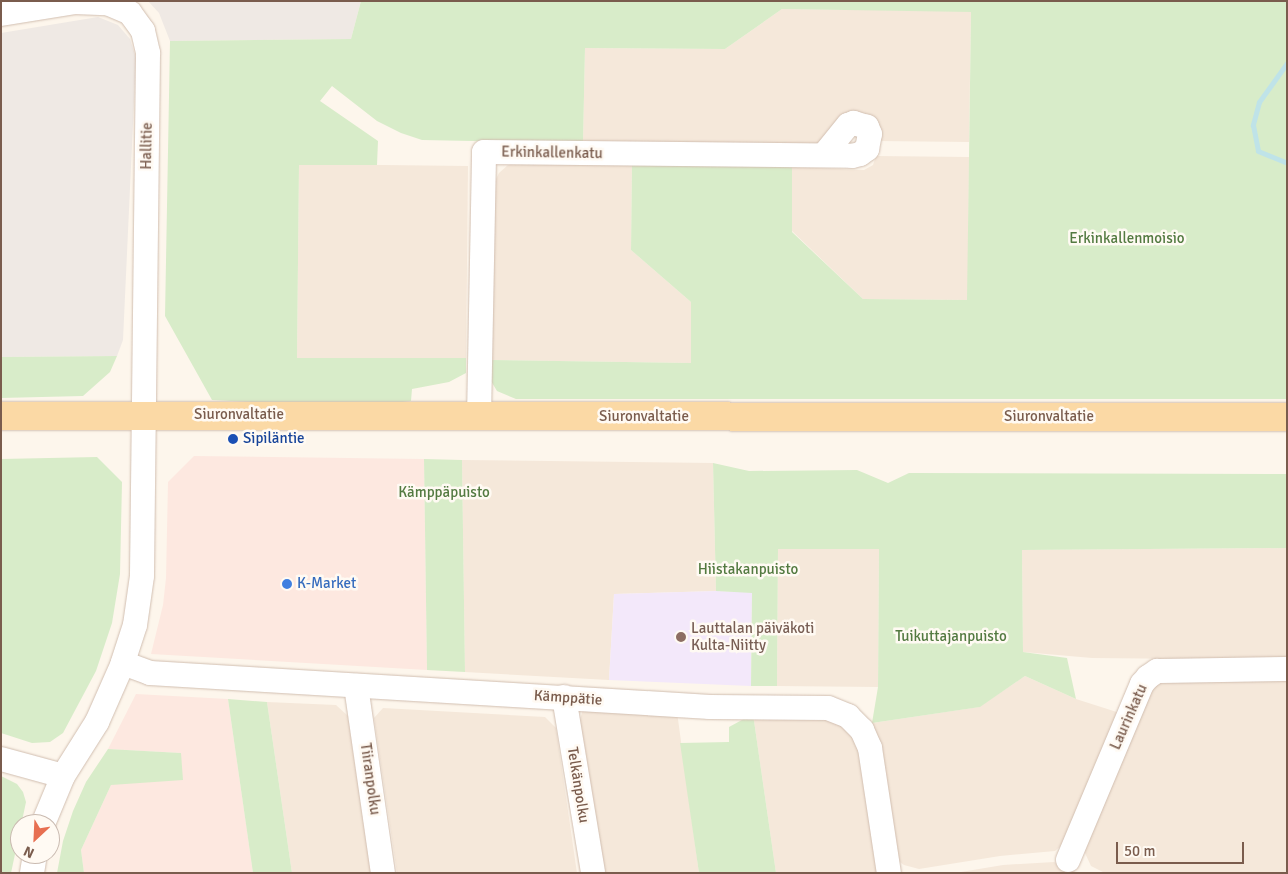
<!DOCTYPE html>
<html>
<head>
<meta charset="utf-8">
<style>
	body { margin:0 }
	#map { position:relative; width:1288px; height:874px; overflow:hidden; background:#fdf6ec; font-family:Signika,sans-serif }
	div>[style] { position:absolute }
	.residential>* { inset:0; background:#f5e8da }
	.commercial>* { inset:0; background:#fde8e0 }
	.industrial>* { inset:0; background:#efe9e4 }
	.education>* { inset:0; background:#f3e8fa }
	.green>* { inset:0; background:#d8ecc9 }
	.stream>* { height:5px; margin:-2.5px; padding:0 2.5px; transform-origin:2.5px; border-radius:2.5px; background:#bfe3e8 }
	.roads { filter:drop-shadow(0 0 1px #d1beb0) drop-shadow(0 0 1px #d1beb0) }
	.minor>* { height:24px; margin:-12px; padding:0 12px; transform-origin:12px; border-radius:12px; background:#fff }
	.major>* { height:28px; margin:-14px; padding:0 14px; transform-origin:14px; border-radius:14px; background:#fbd9a5 }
	.dots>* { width:14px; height:14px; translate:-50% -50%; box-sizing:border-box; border:2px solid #fffaf3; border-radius:50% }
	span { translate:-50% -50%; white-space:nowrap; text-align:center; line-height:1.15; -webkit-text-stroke:5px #fffaf3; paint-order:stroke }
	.street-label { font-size:15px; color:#7a5c4d }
	.park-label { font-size:15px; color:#537a41 }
	.transit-label { font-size:15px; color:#164399 }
	.left { translate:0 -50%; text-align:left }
	.shop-label { font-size:15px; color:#366cbe }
	.education-label { font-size:15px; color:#785e54 }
	.frame { position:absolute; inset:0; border:2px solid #7a5c4d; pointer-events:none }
	.north { position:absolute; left:10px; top:814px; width:50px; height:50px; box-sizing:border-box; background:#fffaf3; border:1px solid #cabbb1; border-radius:50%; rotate:205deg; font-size:14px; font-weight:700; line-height:20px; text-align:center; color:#7a5c4d }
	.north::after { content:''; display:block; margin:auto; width:18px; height:22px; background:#e76f51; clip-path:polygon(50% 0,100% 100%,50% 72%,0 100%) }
	.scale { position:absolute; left:1116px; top:842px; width:128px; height:22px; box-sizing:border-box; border:2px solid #7a5c4d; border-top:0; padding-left:6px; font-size:15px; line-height:18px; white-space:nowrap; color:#7a5c4d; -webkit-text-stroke:4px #fffaf3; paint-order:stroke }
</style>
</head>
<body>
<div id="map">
	<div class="residential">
		<i style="clip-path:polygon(782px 9px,971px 11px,969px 142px,877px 141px,871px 122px,816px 146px,583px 143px,585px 48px,725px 49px)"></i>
		<i style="clip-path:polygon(876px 156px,969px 157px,968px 300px,863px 299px,792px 231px,792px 167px,864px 170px,873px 165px)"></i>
		<i style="clip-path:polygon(520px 161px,632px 164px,631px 250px,691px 302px,691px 363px,491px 360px,493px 185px,499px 173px,508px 165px)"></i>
		<i style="clip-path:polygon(299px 164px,468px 166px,466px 358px,297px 358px)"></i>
		<i style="clip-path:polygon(462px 460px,713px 463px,716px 591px,614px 594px,609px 680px,465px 672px)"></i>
		<i style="clip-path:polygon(1287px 548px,1287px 660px,1092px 658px,1023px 652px,1022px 550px)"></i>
		<i style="clip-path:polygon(778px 549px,879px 549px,878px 687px,777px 686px)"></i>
		<i style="clip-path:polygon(1287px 675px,1287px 873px,1105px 873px,1091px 866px,1085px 853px,1082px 840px,1151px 692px,1157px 685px,1165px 680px)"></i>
		<i style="clip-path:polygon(1025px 676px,1076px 699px,1123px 714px,1064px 843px,1055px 851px,1000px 856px,919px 869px,904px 865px,897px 860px,887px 793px,872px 723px,979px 707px)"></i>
		<i style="clip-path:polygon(267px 702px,336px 705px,348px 716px,371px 873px,292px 873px)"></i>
		<i style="clip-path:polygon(383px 708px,545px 717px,556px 728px,577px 873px,397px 873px,374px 718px)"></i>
		<i style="clip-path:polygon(583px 709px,677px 712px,699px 873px,599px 873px,578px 727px)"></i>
		<i style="clip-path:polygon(753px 714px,831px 716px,856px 732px,883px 873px,776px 873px)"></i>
		<i style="clip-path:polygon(1054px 862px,1078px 873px,955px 873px,1003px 865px)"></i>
	</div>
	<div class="commercial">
		<i style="clip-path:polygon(194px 456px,424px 459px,427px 670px,151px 654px,163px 605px,166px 578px,168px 482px)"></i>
		<i style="clip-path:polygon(136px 694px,228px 699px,253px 873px,84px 873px,81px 850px,111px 785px,181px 753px,108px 749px)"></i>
	</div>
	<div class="industrial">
		<i style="clip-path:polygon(148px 1px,361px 1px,351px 39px,170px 41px,159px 13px)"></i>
		<i style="clip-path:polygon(98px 17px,118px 25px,130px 39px,136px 58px,123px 340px,117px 356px,1px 357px,1px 33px)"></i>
	</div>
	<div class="education">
		<i style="clip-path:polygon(716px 591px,752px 592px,751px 686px,609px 680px,614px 594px)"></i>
	</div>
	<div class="green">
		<i style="clip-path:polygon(361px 1px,1287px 1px,1287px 399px,516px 399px,497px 391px,491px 381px,491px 360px,691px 363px,691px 302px,631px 250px,632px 164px,792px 167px,792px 232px,863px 299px,967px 300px,971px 12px,782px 9px,725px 49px,585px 48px,583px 143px,422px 140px,401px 133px,377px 121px,332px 86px,320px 101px,378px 141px,377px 165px,299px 165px,297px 358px,466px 358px,466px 373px,449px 382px,412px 389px,411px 401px,403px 402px,272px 403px,212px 400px,165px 316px,170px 41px,351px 39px)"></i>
		<i style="clip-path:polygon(117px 356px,110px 372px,83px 396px,1px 398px,1px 357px)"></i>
		<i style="clip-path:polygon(97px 457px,122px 482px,120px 574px,112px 623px,96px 671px,63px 733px,50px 742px,32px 743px,1px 733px,1px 459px)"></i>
		<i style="clip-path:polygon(424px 459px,462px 460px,465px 672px,427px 670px)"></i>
		<i style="clip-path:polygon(713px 463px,749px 471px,857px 470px,888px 483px,909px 473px,1287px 474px,1287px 548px,1022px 550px,1023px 652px,1067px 658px,1076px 699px,1025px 676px,980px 707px,872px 723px,878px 687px,879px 549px,778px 549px,777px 686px,751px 686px,752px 593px,716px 591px)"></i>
		<i style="clip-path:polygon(228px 699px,267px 702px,292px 873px,253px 873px)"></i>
		<i style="clip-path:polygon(753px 714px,776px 873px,699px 873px,680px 743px,729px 742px,729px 727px)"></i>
		<i style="clip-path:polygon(108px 749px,181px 753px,183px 780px,111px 785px,81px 850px,84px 873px,57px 873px,63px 841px,73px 811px,86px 782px)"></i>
		<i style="clip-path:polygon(1px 776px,17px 784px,23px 792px,26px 802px,11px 873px,1px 873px)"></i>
	</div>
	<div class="stream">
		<i style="left:1287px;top:63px;width:48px;rotate:125.7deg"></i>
		<i style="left:1259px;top:102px;width:24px;rotate:105deg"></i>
		<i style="left:1253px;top:125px;width:26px;rotate:79deg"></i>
		<i style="left:1258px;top:151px;width:31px;rotate:22deg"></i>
	</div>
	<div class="roads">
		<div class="minor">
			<i style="left:1px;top:14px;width:74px;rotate:-9.3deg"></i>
			<i style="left:74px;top:2px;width:33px;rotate:2deg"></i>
			<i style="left:107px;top:3px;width:25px;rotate:23deg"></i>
			<i style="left:130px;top:13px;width:22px;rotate:54deg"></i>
			<i style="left:143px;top:31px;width:23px;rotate:77deg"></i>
			<i style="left:148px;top:53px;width:523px;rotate:90.66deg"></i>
			<i style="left:142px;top:576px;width:49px;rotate:98.1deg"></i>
			<i style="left:135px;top:625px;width:40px;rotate:108deg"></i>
			<i style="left:123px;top:663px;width:64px;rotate:113.8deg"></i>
			<i style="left:97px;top:722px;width:64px;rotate:122.2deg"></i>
			<i style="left:63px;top:776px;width:52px;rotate:112.6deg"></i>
			<i style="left:479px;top:417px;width:265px;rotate:-88.9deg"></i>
			<i style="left:484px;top:152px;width:368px;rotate:0.6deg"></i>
			<i style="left:852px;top:156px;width:8px;rotate:-14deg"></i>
			<i style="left:860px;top:154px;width:9px;rotate:-36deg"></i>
			<i style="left:867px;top:149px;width:15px;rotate:-79deg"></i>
			<i style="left:870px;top:134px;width:8px;rotate:-113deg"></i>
			<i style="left:867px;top:127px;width:14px;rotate:-163deg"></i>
			<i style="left:854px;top:123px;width:6px;rotate:162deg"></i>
			<i style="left:848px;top:125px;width:38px;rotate:129deg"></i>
			<i style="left:123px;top:663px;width:29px;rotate:20deg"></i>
			<i style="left:150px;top:673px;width:561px;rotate:3.47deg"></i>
			<i style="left:710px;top:707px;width:118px;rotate:0.5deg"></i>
			<i style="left:828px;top:708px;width:22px;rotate:22deg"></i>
			<i style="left:848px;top:716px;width:20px;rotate:45deg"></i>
			<i style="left:862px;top:730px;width:20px;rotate:66deg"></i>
			<i style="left:870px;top:748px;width:126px;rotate:81.4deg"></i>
			<i style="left:356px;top:686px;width:189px;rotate:81.8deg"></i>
			<i style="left:564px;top:697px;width:178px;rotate:80.6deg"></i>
			<i style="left:1px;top:759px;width:64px;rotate:15.3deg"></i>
			<i style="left:1068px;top:860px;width:191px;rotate:-67.2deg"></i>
			<i style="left:1142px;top:684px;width:9px;rotate:-49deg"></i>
			<i style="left:1148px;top:677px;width:11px;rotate:-34deg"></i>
			<i style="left:1157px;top:671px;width:130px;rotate:-0.9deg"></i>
			<i style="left:32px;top:873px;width:19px;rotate:-81deg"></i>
		</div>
		<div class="major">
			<i style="left:1px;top:416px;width:1286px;rotate:0.04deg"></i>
		</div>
	</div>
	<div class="dots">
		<i style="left:233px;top:439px;background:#1a4fb4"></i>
		<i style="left:287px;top:584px;background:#3f7fe0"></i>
		<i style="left:681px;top:637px;background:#8d6e63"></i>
	</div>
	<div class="street-label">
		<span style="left:147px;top:146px;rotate:-89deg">Hallitie</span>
		<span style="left:552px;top:153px;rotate:1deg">Erkinkallenkatu</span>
		<span style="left:239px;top:415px">Siuronvaltatie</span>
		<span style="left:644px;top:417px">Siuronvaltatie</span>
		<span style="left:1049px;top:417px">Siuronvaltatie</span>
		<span style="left:568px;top:698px;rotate:4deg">Kämppätie</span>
		<span style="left:1129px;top:717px;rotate:-66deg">Laurinkatu</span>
		<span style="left:370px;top:779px;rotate:82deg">Tiiranpolku</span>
		<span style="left:578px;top:785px;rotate:81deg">Telkänpolku</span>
	</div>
	<div class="park-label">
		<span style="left:1127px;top:239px">Erkinkallenmoisio</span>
		<span style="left:444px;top:493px">Kämppäpuisto</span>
		<span style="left:748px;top:570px">Hiistakanpuisto</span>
		<span style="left:951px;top:637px">Tuikuttajanpuisto</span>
	</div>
	<div class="transit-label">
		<span class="left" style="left:243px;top:439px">Sipiläntie</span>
	</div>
	<div class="shop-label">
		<span class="left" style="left:297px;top:584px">K-Market</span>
	</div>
	<div class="education-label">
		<span class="left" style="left:691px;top:637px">Lauttalan päiväkoti<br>Kulta-Niitty</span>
	</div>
	<div class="frame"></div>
	<div class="north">N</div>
	<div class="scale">50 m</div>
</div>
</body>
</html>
